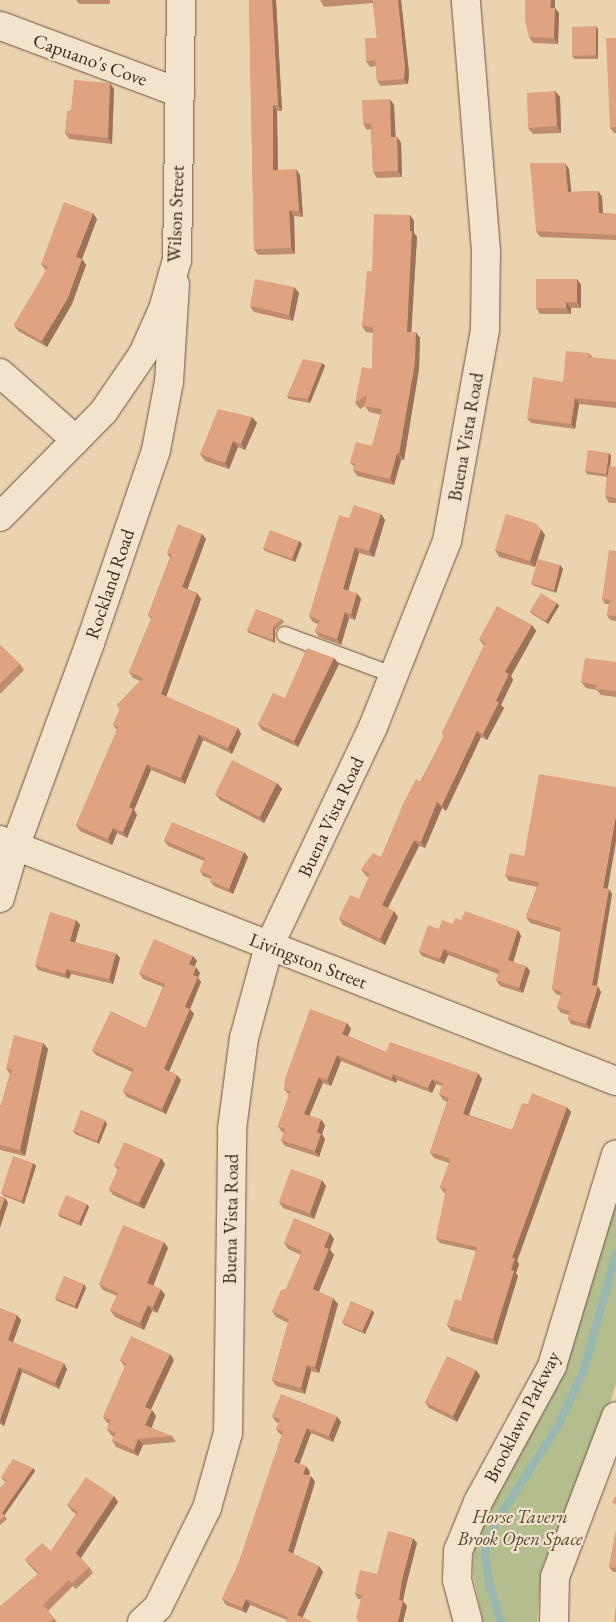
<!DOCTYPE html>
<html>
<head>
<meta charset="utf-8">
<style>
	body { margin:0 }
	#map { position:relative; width:616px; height:1622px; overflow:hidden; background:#ecd3b0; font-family:"EB Garamond",serif }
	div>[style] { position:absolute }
	.green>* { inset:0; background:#b4bd8e }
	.stream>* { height:8px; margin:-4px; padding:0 4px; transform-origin:4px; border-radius:4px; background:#99b7b1 }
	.roads { filter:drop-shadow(0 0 1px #6a5640) drop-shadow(0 0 1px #6a5640) }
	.lane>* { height:15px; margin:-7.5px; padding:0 7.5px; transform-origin:7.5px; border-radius:7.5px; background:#f3e2cc }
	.street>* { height:28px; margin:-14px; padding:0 14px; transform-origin:14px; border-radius:14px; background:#f3e2cc }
	.secondary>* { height:28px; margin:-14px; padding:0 14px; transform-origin:14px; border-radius:14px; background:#f3e2cc }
	.wall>* { inset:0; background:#c08c6e }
	.shaded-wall>* { inset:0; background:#9c725a }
	.building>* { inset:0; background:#dfa380 }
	span { translate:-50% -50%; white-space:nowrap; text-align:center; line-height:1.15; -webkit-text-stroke:4.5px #f3e2cc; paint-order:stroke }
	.street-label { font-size:19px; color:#3e2c1a }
	.park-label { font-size:19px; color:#564931; font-style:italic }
</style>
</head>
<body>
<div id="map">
	<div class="green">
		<i style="clip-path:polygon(616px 1198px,616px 1384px,611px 1400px,541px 1571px,537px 1622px,483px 1622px,473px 1574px,474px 1544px)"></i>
	</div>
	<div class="stream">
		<i style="left:501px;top:1622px;width:42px;rotate:-106.7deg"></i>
		<i style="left:489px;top:1582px;width:29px;rotate:-98deg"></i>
		<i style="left:485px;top:1553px;width:33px;rotate:-70deg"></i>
		<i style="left:496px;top:1522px;width:114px;rotate:-57.1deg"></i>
		<i style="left:558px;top:1426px;width:62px;rotate:-65.1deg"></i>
		<i style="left:584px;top:1370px;width:120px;rotate:-74.6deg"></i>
	</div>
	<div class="roads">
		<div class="lane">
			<i style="left:284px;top:634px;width:117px;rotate:20.4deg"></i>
		</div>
		<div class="street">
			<i style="left:1px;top:26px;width:191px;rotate:20.5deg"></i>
			<i style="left:0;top:373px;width:101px;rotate:41.4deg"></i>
			<i style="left:0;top:840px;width:661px;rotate:21.37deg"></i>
			<i style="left:0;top:898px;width:53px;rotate:-73.6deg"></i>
			<i style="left:15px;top:847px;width:217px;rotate:-69.8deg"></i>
			<i style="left:90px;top:643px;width:204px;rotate:-71.1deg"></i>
			<i style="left:156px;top:450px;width:69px;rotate:-79.2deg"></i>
			<i style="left:169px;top:382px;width:98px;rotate:-86.5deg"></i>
			<i style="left:142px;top:1622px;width:22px;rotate:-43deg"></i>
			<i style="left:158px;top:1607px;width:110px;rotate:-63.7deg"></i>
			<i style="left:207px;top:1508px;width:78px;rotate:-74.4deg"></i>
			<i style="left:228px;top:1433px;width:304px;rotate:-89.2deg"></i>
			<i style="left:232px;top:1129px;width:92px;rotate:-82.5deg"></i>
			<i style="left:244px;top:1038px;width:95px;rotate:-74.8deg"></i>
			<i style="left:269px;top:946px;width:242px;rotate:-64.6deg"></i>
			<i style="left:373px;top:727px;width:200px;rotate:-68.3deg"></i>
			<i style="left:447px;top:541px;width:215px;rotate:-79.8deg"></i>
			<i style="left:485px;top:329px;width:78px;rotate:-89.3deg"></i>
			<i style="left:486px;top:251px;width:252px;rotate:-94.6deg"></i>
			<i style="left:468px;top:1622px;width:43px;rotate:-104.7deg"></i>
			<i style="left:457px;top:1580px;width:29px;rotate:-88deg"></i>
			<i style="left:458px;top:1551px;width:53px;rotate:-67.8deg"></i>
			<i style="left:478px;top:1502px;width:155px;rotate:-61.4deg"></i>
			<i style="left:552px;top:1366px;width:221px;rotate:-73.2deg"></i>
			<i style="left:554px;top:1622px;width:45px;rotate:-88.7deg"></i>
			<i style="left:555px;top:1577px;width:172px;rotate:-69.2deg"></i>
		</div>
		<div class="secondary">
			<i style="left:0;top:517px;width:148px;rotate:-45.5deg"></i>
			<i style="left:104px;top:411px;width:69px;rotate:-55.6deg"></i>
			<i style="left:143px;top:354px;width:49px;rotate:-66deg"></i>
			<i style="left:163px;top:309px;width:51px;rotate:-74.1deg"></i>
			<i style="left:177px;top:260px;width:260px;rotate:-89.1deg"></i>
		</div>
	</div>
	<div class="wall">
		<i style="clip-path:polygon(76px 0,110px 0,110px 4px,79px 4px)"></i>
		<i style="clip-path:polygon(249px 0,276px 0,282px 111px,277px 111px,278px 170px,300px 175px,303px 217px,294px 216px,295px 254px,258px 255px,254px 249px)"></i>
		<i style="clip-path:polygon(320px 0,401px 0,409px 73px,408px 84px,381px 86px,377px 81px,376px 66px,370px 67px,366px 61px,377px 38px,373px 3px,324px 7px)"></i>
		<i style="clip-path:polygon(555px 8px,559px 13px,558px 44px,533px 43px,529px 37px)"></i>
		<i style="clip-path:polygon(598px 29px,598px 59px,575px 59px,572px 56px)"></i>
		<i style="clip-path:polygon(616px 38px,616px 133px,614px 133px,610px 128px)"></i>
		<i style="clip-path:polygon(110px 83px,114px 89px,112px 144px,69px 139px,65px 133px,71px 110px)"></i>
		<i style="clip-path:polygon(555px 91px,560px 97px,561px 133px,533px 134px,528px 128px)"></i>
		<i style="clip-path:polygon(394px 105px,395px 137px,397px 137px,401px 143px,402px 177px,377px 178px,373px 172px,371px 129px,367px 130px,363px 124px)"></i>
		<i style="clip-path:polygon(569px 169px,571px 192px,598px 191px,602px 197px,603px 213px,616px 214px,616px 240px,540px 237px,536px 231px)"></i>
		<i style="clip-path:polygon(410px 215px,414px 221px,414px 233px,417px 237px,411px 332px,420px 338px,419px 369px,404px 460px,401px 460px,394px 485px,357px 476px,353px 470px,354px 467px,350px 462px,372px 446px,381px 415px,369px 412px,365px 406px,360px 409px,355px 403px,372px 369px,373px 333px,366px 332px,362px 326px,372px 271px)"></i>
		<i style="clip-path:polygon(97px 219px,82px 259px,86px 265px,72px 304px,47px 347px,18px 331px,14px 325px,46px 271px,41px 264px)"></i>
		<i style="clip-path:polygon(577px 279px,581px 285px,581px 308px,571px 308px,571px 314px,540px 314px,536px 308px)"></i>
		<i style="clip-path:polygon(294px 287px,299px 293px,293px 321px,254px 312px,250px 306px)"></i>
		<i style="clip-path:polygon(589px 353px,593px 358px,616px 360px,616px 408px,579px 404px,575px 429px,531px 423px,527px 418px,563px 382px)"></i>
		<i style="clip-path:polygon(322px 363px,325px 366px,310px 403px,289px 399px,287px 396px)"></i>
		<i style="clip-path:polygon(252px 417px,257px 423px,245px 450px,238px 447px,229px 469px,205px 461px,200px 454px)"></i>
		<i style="clip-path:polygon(609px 453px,611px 456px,610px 467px,616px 467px,616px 503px,609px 503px,605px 496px,607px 477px,587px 474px,585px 471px)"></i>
		<i style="clip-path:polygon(381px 514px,385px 520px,374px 557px,359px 553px,348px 590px,361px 599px,355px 620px,349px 618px,341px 645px,319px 637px,315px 631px,318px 624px,313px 622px,309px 616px,349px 518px)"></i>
		<i style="clip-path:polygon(202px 534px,206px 539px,187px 589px,197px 593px,201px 599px,166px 697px,238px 728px,241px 734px,232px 754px,203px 740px,185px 784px,151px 770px,134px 810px,137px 815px,127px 838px,117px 833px,112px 845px,80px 831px,76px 825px,117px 730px,113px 725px,120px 709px,117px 705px,140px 681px,133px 678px,129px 672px,151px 619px,148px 615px,170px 558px,167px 553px)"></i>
		<i style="clip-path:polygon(545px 535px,535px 567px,499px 557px,495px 550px)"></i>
		<i style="clip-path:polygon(299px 541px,302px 544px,295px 562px,265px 551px,263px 548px)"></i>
		<i style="clip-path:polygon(616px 551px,616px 621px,610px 620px,607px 615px,609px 604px,605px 604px,602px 599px)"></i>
		<i style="clip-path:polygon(560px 565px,563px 569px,556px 593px,534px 586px,531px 583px)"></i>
		<i style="clip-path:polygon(557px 603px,559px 606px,548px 624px,532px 614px,530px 611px)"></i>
		<i style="clip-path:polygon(282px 619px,284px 622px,275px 630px,275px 643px,249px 633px,247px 630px)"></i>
		<i style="clip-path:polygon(532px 625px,536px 631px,511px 676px,513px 680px,501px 705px,504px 708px,487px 740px,481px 737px,446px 811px,442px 808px,425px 848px,419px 846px,388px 908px,398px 917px,385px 945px,343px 925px,339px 918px,359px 899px,369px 877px,366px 876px,361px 869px,381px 857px,444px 736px,442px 733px,484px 646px,479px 639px)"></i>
		<i style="clip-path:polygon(0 645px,20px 664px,24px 670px,0 694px)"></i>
		<i style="clip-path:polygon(334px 658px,339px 664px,298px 747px,262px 730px,258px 724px,285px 698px)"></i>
		<i style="clip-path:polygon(616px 662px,616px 697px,601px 695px,597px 690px,586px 688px,581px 682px)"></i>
		<i style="clip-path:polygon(277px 783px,282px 789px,264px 823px,220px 800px,215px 794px)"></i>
		<i style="clip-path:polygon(164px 840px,244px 852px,248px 857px,233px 894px,214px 886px,210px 881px,211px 879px,203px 876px,200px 871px,204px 861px,168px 846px)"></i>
		<i style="clip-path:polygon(505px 875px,608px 889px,612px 894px,597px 986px,601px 992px,590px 1029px,571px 1024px,568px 1019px,569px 1015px,561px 1013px,557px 1007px,561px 996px,556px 994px,552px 989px,561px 932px,530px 923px,526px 917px,537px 887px,509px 881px)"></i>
		<i style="clip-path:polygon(76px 920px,80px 925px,75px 942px,120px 958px,113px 984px,71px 974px,69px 979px,38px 970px,35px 965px)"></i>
		<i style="clip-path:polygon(453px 924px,518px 930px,521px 936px,513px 962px,530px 971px,523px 993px,500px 986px,496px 980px,498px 974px,448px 955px,444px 964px,422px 956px,419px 951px,439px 929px)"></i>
		<i style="clip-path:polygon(193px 956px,197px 961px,194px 966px,200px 973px,198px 978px,201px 982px,190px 1009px,194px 1014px,169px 1071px,177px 1075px,181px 1080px,166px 1114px,127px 1097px,123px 1091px,132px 1072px,96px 1055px,92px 1050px,146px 1028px,163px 987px,143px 979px,139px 973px)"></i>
		<i style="clip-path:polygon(347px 1023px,351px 1029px,348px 1036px,386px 1052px,482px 1079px,469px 1115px,512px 1130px,528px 1104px,571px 1112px,517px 1261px,519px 1264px,516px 1273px,518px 1276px,497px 1345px,451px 1331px,447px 1325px,461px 1301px,476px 1251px,440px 1243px,436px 1238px,446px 1193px,444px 1193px,440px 1187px,449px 1163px,434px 1158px,430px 1152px,447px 1102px,443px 1100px,439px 1094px,442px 1086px,436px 1084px,432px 1093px,397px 1080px,396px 1083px,341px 1061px,331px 1086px,323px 1083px,309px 1115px,325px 1125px,322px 1135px,325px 1139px,319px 1157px,285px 1146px,281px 1140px,284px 1133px,282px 1132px,278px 1126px,289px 1095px,284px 1089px)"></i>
		<i style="clip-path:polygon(43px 1043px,48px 1049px,25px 1156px,0 1150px,0 1105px,1px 1105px,10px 1074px,6px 1068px)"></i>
		<i style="clip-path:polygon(107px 1124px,99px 1144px,75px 1134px,73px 1131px)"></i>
		<i style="clip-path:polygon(33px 1163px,36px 1166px,24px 1204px,4px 1196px,1px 1193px)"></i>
		<i style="clip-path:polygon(165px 1164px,144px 1209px,113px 1195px,109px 1189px,118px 1170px,114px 1165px)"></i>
		<i style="clip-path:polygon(326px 1186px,314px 1219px,283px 1208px,279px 1202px)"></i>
		<i style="clip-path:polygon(89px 1207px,81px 1226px,60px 1217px,58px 1214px)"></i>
		<i style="clip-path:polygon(330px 1233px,334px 1239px,330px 1250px,334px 1255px,319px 1292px,338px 1304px,319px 1373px,311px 1371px,305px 1394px,276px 1386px,272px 1380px,288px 1323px,276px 1317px,272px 1311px,286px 1289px,301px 1255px,288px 1249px,284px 1243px)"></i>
		<i style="clip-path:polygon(164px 1242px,168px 1248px,153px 1285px,165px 1295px,157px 1313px,152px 1311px,144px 1330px,115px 1317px,110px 1310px,117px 1296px,103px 1290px,99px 1284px)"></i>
		<i style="clip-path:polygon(84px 1284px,86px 1288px,77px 1309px,57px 1301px,55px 1298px)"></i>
		<i style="clip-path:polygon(0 1308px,17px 1315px,21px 1320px,13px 1342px,67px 1369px,59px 1389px,22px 1372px,4px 1426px,0 1424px)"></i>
		<i style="clip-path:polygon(372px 1310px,374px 1313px,365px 1334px,344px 1325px,342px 1322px)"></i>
		<i style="clip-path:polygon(120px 1360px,174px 1360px,151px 1410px,152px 1410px,156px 1416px,151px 1428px,172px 1436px,176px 1442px,143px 1445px,138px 1456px,116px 1447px,112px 1440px,114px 1437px,111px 1435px,107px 1429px,109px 1423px,107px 1423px,103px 1417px,125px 1367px)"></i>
		<i style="clip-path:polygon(476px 1370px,480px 1376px,457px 1422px,429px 1408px,425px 1402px)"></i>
		<i style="clip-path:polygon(272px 1416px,341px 1422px,333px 1442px,311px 1433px,299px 1464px,310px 1472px,309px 1476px,311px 1476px,315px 1482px,293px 1554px,319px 1566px,323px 1572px,302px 1617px,312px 1622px,286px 1622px,287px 1620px,250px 1605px,246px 1613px,226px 1605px,222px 1599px,239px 1562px,282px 1435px,280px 1434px,276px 1429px,279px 1423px,276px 1422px)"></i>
		<i style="clip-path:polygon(33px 1468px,35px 1471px,4px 1515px,7px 1519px,0 1525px,0 1488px,6px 1482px,3px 1480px,1px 1477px)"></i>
		<i style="clip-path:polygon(114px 1496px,118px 1502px,81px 1558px,89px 1567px,93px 1573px,76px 1589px,73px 1586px,48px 1611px,57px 1622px,0 1622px,38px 1574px,29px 1565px,25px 1559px,51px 1551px,76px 1514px,72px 1511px,67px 1505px)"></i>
		<i style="clip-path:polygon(616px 1531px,616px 1572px,613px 1572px,609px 1567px)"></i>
		<i style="clip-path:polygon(417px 1543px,406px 1586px,403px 1601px,407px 1606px,403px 1622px,359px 1622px,361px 1599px,358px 1599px,355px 1593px,377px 1574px)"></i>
	</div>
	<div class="shaded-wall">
		<i style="clip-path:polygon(272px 0,276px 0,282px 111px,278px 105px)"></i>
		<i style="clip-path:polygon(398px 0,401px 0,409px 73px,408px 84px,404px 79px)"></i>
		<i style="clip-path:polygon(551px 0,555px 0,555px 8px,559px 13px,558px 44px,554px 38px,550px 8px)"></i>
		<i style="clip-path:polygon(596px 26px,598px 29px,598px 59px,596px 55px)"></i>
		<i style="clip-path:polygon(110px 83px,114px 89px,112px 144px,108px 138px)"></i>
		<i style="clip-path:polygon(555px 91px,560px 97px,561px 133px,557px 126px)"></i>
		<i style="clip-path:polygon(390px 99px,394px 105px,396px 143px,391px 137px)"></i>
		<i style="clip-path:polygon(273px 105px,277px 111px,278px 176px,273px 170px)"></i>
		<i style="clip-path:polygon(397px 137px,401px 143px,402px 177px,398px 171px)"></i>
		<i style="clip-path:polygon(565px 163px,569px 169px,572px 198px,568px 192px)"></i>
		<i style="clip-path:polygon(296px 169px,300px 175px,303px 217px,299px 211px)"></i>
		<i style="clip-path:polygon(598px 191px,602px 197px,603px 218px,599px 213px)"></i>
		<i style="clip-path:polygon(289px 210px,294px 216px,295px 254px,291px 248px)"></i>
		<i style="clip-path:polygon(93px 213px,97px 219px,82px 259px,86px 265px,72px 304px,47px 347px,42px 341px,76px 257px)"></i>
		<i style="clip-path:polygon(410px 215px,414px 221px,414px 233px,417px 237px,411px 338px,407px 332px)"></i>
		<i style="clip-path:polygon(577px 279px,581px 285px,581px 308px,577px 302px)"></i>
		<i style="clip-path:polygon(294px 287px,299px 293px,293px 321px,289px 315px)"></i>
		<i style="clip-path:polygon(566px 302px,571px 308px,571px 314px,566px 308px)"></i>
		<i style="clip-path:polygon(416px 332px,420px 338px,419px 369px,404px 460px,399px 454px)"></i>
		<i style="clip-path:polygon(322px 363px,325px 366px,310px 403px,308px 399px)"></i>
		<i style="clip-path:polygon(575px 398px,579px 404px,575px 429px,571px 424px)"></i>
		<i style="clip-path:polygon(252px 417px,257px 423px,245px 450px,241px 444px)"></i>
		<i style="clip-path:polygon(233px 441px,238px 447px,229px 469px,225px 463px)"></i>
		<i style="clip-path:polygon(397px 453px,401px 460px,394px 485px,390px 479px)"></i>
		<i style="clip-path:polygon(609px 453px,611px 456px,609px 477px,606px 474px)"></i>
		<i style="clip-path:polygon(381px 514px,385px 520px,374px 557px,369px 551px)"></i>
		<i style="clip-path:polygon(541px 529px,545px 535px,535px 567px,530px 561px)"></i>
		<i style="clip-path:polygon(202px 534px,206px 539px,186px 593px,182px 587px)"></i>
		<i style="clip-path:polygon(299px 541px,302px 544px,295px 562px,292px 559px)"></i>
		<i style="clip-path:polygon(355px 547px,359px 553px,347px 595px,343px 589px)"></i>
		<i style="clip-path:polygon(560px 565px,563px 569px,556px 593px,554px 590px)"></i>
		<i style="clip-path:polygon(197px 593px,201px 599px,165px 700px,161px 694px)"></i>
		<i style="clip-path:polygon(357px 593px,361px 599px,355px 620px,351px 614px)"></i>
		<i style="clip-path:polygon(557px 603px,559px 606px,548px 624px,546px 621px)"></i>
		<i style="clip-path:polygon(345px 612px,349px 618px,341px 645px,337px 639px)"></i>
		<i style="clip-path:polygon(532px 625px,536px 631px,511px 676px,513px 680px,501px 705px,504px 708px,487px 740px,483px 734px,496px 701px,505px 672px)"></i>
		<i style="clip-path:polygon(273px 627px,275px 630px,275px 643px,273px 640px)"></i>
		<i style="clip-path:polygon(334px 658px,339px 664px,298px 747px,294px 741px)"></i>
		<i style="clip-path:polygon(238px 728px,241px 734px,232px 754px,228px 748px)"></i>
		<i style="clip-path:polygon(477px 731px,481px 737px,446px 811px,442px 805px)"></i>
		<i style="clip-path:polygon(199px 734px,203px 740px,185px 784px,181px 778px)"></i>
		<i style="clip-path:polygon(147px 764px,151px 770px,134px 810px,137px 815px,127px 838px,123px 832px,129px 807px)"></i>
		<i style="clip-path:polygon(277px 783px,282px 789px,264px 823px,260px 817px)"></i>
		<i style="clip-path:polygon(437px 802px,442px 808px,425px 848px,421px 842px)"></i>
		<i style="clip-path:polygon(616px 815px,616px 842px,607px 893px,603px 888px)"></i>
		<i style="clip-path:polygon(113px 828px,117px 833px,112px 845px,108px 839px)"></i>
		<i style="clip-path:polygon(414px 840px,419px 846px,386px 911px,382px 905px)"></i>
		<i style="clip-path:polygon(244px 852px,248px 857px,233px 894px,229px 889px)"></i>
		<i style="clip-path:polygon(609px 889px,612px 894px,596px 990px,592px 985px)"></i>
		<i style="clip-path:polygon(394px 911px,398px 917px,385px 945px,380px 939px)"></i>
		<i style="clip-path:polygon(76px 920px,80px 925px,74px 946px,70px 941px)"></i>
		<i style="clip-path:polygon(518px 930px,521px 936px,512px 966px,508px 960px)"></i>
		<i style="clip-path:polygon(444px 949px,448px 955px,444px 964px,440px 959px)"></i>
		<i style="clip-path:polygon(116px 953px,120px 958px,113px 984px,109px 979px)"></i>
		<i style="clip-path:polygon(193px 956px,197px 961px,193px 970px,189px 964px)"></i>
		<i style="clip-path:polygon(526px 966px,530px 971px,523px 993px,519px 988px)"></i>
		<i style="clip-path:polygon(196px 967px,200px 973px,198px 978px,201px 982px,190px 1009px,194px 1014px,168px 1074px,164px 1069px,185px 1007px,193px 975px)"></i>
		<i style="clip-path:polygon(67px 969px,71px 974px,69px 979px,65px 974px)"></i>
		<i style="clip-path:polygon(598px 986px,601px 992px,590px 1029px,586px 1024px)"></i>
		<i style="clip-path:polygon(347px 1023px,351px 1029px,346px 1040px,342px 1034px)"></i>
		<i style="clip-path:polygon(43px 1043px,48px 1049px,25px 1156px,20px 1150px)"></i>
		<i style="clip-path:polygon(337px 1055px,341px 1061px,331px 1086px,327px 1080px)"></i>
		<i style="clip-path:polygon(478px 1073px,482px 1079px,467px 1119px,463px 1114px)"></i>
		<i style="clip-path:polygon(393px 1074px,397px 1080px,396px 1083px,392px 1078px)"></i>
		<i style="clip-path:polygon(177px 1075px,181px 1080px,166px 1114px,162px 1109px)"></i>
		<i style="clip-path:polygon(319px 1077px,323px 1083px,308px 1119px,304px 1114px)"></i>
		<i style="clip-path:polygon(432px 1079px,436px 1084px,432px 1093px,428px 1088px)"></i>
		<i style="clip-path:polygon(567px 1107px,571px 1112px,517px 1261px,519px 1264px,516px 1273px,518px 1276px,497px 1345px,493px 1339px,511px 1270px,512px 1258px)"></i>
		<i style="clip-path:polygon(321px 1119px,325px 1125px,322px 1134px,325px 1139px,319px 1157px,315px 1151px,317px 1132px)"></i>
		<i style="clip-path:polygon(105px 1120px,107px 1124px,99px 1144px,97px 1141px)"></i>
		<i style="clip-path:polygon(161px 1158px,165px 1164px,144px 1209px,139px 1203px)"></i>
		<i style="clip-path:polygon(33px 1163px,36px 1166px,24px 1204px,22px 1201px)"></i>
		<i style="clip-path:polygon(322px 1180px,326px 1186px,314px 1219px,310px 1213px)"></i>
		<i style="clip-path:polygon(5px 1197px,8px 1203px,0 1228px,0 1211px)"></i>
		<i style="clip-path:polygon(87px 1204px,89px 1207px,81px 1226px,79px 1222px)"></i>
		<i style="clip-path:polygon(330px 1233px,334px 1239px,330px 1250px,334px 1255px,317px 1295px,313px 1289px,324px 1247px)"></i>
		<i style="clip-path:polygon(164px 1242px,168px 1248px,152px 1289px,147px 1283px)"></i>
		<i style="clip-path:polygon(84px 1284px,86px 1288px,77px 1309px,75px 1306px)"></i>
		<i style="clip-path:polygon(161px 1289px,165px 1295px,157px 1313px,153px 1307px)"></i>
		<i style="clip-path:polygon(333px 1298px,338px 1304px,319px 1373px,315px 1367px)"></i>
		<i style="clip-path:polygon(148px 1305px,152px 1311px,144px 1330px,140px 1323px)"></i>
		<i style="clip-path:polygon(372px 1310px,374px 1313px,365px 1334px,362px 1331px)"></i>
		<i style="clip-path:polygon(17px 1315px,21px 1320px,12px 1345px,8px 1340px)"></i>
		<i style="clip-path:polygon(170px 1354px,174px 1360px,149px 1413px,145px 1407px)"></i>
		<i style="clip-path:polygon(64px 1363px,67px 1369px,59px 1389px,55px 1383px)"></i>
		<i style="clip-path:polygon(307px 1365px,311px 1371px,305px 1394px,301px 1388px)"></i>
		<i style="clip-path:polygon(19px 1367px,22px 1372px,4px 1426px,0 1420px)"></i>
		<i style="clip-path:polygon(476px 1370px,480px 1376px,457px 1422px,453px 1416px)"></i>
		<i style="clip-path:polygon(152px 1410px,156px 1416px,150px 1432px,145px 1425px)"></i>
		<i style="clip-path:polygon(337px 1416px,341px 1422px,333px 1442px,329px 1436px)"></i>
		<i style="clip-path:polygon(307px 1428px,311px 1433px,298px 1468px,294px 1462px)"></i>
		<i style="clip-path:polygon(138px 1439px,143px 1445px,138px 1456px,134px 1450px)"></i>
		<i style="clip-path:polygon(306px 1466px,310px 1472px,307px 1480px,303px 1474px)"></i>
		<i style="clip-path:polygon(33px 1468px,35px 1471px,4px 1516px,2px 1513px)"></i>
		<i style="clip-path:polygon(311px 1476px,315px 1482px,292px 1557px,288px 1551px)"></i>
		<i style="clip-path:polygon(114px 1496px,118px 1502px,80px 1559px,76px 1553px)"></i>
		<i style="clip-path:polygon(413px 1538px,417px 1543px,406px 1586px,403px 1601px,407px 1606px,403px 1622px,398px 1622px,399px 1600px,402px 1580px)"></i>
		<i style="clip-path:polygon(319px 1566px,323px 1572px,301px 1621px,297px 1615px)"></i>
		<i style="clip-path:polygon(246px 1599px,250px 1605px,246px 1613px,242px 1608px)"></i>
	</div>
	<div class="building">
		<i style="clip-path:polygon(249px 0,272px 0,278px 105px,273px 105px,273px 170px,296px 169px,299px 211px,289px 210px,291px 248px,254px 249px)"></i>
		<i style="clip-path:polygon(373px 0,398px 0,405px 67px,404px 79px,377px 81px,375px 60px,366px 61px,365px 38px,377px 38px)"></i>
		<i style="clip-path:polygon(525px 0,551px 0,550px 8px,555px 8px,554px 38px,529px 37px,525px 20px)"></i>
		<i style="clip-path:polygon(596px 26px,596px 55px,572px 56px,572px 27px)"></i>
		<i style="clip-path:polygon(606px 38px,616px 38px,616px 127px,610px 128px)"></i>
		<i style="clip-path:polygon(74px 80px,110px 83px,108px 138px,65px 133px,67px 111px,71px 110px)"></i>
		<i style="clip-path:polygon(555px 91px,557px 126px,528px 128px,527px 93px)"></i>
		<i style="clip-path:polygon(390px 99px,391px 137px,397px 137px,398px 171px,373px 172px,371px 123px,363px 124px,362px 100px)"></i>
		<i style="clip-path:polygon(530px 163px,565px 163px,568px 192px,598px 191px,599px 213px,616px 214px,616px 235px,536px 231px)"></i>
		<i style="clip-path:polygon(64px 202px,93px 213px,76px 257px,82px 259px,68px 298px,42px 341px,14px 325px,48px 267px,41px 264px)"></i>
		<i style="clip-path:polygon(374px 214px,410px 215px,410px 231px,412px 231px,407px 332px,416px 332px,415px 363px,399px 454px,397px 453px,390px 479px,353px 470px,355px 464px,350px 462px,356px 442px,372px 446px,382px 409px,364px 406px,367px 395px,355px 403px,362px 367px,372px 369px,373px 327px,362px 326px,367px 271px,372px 271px)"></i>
		<i style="clip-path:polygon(255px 279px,294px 287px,289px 315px,250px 306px)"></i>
		<i style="clip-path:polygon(536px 279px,577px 279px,577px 302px,566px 302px,566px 308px,536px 308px)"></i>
		<i style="clip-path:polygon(566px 351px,589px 353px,589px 357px,616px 360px,616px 402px,575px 398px,571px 424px,527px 418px,533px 377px,563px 382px)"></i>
		<i style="clip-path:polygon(303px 359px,322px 363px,308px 399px,287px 396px)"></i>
		<i style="clip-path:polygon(218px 409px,252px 417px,241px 444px,233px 441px,225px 463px,200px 454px)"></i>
		<i style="clip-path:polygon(588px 450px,609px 453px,606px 474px,585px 471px)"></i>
		<i style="clip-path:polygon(609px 466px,616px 467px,616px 498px,605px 496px)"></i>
		<i style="clip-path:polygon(354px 505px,381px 514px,369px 551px,355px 547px,343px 589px,357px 593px,351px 614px,345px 612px,337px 639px,315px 631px,320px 620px,309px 616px,339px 515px,349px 518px)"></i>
		<i style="clip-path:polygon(506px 514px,535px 523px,541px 529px,530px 561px,495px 550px)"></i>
		<i style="clip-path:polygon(178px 524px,202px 534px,182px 587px,197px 593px,161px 694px,238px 728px,228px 748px,199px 734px,181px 778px,147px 764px,129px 807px,133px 809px,123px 832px,113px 828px,108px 839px,76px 825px,118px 727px,113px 725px,120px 708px,117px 705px,143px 678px,129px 672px,152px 617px,148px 615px,172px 555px,167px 553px)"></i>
		<i style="clip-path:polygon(270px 530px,299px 541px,292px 559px,263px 548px)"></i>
		<i style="clip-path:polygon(609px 550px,616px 551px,616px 616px,607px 615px,610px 600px,602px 599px)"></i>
		<i style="clip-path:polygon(538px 559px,560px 565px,554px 590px,531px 583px)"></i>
		<i style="clip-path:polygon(541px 593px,557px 603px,546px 621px,530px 611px)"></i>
		<i style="clip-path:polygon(497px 606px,532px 625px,505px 672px,509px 674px,496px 701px,499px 702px,483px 734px,477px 731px,442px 805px,437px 802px,421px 842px,414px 840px,382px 905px,394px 911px,380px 939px,339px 918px,350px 895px,359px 899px,370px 874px,361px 869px,373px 853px,381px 857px,404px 802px,416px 779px,421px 782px,444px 735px,442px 733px,485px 643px,479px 639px)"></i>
		<i style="clip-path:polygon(256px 609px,282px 619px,273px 627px,273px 640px,247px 630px)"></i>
		<i style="clip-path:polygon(0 645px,20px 664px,0 684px)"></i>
		<i style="clip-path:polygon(307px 648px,334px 658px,294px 741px,258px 724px,273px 693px,285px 698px)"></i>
		<i style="clip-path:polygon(585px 658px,616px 662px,616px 691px,596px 689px,597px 685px,581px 682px)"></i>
		<i style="clip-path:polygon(232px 760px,277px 783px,260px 817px,215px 794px)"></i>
		<i style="clip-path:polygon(539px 774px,616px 787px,616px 815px,603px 888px,609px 889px,592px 985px,598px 986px,586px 1024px,568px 1019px,570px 1011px,557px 1007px,562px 992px,552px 989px,561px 928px,526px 917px,539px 882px,505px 875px,510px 853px,524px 856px)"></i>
		<i style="clip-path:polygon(172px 822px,244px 852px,229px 889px,210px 881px,212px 876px,200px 871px,205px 858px,164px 840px)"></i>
		<i style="clip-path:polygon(465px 911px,518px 930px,508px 960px,526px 966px,519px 988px,496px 980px,500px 970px,444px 949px,440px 959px,419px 951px,428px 925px,439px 929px,442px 920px,453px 924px,455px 918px,461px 920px)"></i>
		<i style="clip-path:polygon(50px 912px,76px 920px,70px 941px,116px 953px,109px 979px,67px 969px,65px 974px,35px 965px)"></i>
		<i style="clip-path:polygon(154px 939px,193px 956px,189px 964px,196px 967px,193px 975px,198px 977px,185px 1007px,190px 1009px,164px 1069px,177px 1075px,162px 1109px,123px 1091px,134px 1069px,92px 1050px,111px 1011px,146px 1028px,165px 984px,139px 973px)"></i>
		<i style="clip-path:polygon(310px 1009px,347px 1023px,342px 1034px,386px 1052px,390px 1042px,478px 1073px,463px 1114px,512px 1130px,522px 1103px,528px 1104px,532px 1093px,567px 1107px,512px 1258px,515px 1258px,511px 1270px,514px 1271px,493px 1339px,447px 1325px,455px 1299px,461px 1301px,477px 1247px,436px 1238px,446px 1189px,440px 1187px,451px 1159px,430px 1152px,449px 1098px,439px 1094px,443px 1083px,432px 1079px,428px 1088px,393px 1074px,392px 1078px,337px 1055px,327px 1080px,319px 1077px,304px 1114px,321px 1119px,317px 1132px,321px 1134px,315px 1151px,281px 1140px,285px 1129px,278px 1126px,290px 1091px,284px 1089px,285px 1079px)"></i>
		<i style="clip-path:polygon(14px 1035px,43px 1043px,20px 1150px,0 1145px,0 1105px,1px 1105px,12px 1070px,6px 1068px)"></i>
		<i style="clip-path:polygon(81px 1110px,105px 1120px,97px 1141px,73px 1131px)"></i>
		<i style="clip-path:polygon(124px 1142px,161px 1158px,139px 1203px,109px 1189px,119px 1167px,114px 1165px)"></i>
		<i style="clip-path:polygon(13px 1156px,33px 1163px,22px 1201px,1px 1193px)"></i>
		<i style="clip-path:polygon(291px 1169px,322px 1180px,310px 1213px,279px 1202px)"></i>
		<i style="clip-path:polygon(66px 1195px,87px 1204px,79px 1222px,58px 1214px)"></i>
		<i style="clip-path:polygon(0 1196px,5px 1197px,0 1211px)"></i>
		<i style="clip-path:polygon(294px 1218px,330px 1233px,324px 1247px,329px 1249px,313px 1289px,333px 1298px,315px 1367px,307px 1365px,301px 1388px,272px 1380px,289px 1319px,272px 1311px,281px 1290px,286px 1289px,302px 1251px,284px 1243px)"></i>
		<i style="clip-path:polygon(123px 1225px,164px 1242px,147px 1283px,161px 1289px,153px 1307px,148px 1305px,140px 1323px,110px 1310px,118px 1293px,99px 1284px)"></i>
		<i style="clip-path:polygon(64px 1276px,84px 1284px,75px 1306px,55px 1298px)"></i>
		<i style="clip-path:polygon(351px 1301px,372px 1310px,362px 1331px,342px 1322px)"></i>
		<i style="clip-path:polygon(0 1308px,17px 1315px,8px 1340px,64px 1363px,55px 1383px,19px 1367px,0 1420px)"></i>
		<i style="clip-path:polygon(131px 1336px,170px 1354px,145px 1407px,152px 1410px,145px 1425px,172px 1436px,138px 1439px,134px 1450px,112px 1440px,116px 1433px,107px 1429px,111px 1420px,103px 1417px,126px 1364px,120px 1360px)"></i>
		<i style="clip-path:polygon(447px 1356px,476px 1370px,453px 1416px,425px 1402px)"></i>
		<i style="clip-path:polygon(281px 1394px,337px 1416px,329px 1436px,307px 1428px,294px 1462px,306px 1466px,303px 1474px,311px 1476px,288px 1551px,319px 1566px,297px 1615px,311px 1621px,311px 1622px,286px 1622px,288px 1617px,246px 1599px,242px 1608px,222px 1599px,239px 1562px,283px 1431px,276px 1429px,280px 1419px,272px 1416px)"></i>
		<i style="clip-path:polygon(13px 1459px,33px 1468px,2px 1513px,5px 1516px,0 1520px,0 1488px,7px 1481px,1px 1477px)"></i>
		<i style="clip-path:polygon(86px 1477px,114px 1496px,76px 1553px,89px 1567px,72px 1583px,69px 1580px,43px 1605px,54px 1618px,50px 1622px,0 1622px,0 1606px,39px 1573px,25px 1559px,42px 1543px,51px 1551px,78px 1512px,67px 1505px)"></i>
		<i style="clip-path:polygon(616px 1495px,616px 1505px,612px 1502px)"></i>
		<i style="clip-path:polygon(388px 1531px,413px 1538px,402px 1580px,399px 1600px,403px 1601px,398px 1622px,359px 1622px,356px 1618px,362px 1595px,355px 1593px,360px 1570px,377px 1574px)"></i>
		<i style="clip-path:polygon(616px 1531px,616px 1568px,609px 1567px)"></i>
		<i style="clip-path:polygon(616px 1605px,616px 1622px,614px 1622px)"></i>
	</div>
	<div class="street-label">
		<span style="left:90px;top:60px;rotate:20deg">Capuano's Cove</span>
		<span style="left:176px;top:214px;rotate:-88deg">Wilson Street</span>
		<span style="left:466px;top:437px;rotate:-80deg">Buena Vista Road</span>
		<span style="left:110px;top:584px;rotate:-71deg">Rockland Road</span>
		<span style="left:331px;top:817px;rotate:-65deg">Buena Vista Road</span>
		<span style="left:308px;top:961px;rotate:21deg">Livingston Street</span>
		<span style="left:231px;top:1219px;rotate:-89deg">Buena Vista Road</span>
		<span style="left:522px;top:1417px;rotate:-63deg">Brooklawn Parkway</span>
	</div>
	<div class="park-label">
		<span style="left:520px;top:1528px">Horse Tavern<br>Brook Open Space</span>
	</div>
</div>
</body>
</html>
